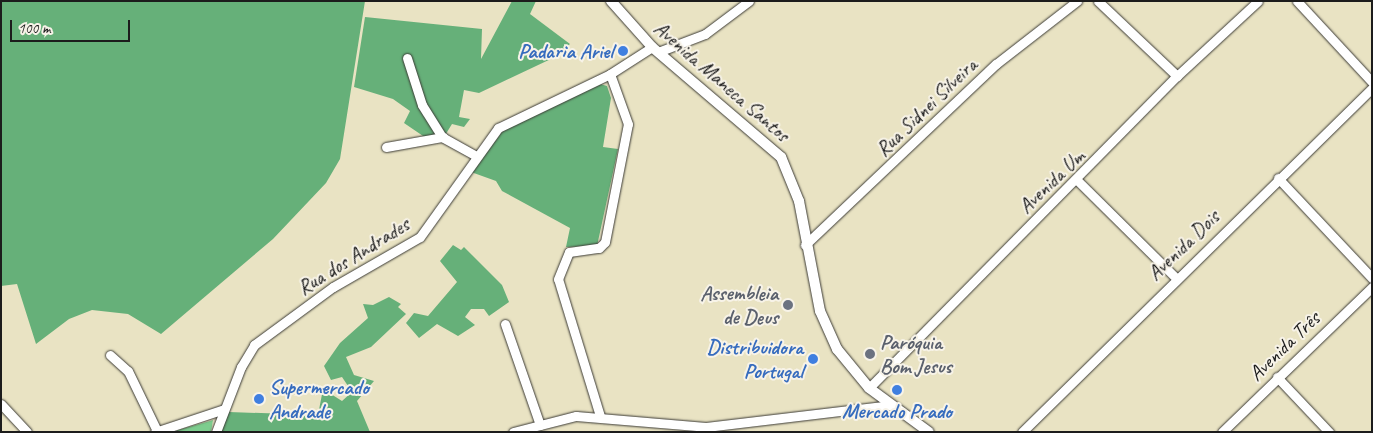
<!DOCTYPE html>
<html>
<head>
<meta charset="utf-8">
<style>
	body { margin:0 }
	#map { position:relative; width:1373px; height:433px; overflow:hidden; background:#e9e3c3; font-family:Caveat,sans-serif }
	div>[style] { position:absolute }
	.green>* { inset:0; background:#7dcd8e }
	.forest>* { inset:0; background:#66b079 }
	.roads { filter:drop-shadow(0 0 1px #3b3a35) drop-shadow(0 0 1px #3b3a35) }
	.minor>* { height:9px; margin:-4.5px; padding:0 4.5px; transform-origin:4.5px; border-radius:4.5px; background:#fff }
	.tertiary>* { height:10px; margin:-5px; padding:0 5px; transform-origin:5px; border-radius:5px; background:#fff }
	.dots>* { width:14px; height:14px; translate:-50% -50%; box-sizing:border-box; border:2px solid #f7f3e8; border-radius:50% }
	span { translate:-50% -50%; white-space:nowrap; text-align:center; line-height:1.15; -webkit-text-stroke:4px #f7f3e8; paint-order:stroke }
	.shop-label { font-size:21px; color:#366cbe; font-weight:700 }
	.right { translate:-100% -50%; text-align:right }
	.left { translate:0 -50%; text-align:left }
	.street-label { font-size:21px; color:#1c1c1c }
	.worship-label { font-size:21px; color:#5b616d; font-weight:700 }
	.frame { position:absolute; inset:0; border:2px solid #1c1c1c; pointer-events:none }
	.scale { position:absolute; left:10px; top:20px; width:120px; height:22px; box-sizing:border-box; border:2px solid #1c1c1c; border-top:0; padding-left:6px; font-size:15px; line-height:18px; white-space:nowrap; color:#1c1c1c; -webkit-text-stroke:4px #f7f3e8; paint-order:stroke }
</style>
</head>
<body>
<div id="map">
	<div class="green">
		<i style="clip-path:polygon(213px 420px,211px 432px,171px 432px,210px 421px)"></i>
	</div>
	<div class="forest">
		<i style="clip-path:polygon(1px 1px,365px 1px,340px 159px,326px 183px,273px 239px,161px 334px,128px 314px,92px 310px,69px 319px,36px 344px,17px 284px,1px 286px)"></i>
		<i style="clip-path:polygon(512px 1px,536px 1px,530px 14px,570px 44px,553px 58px,479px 93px,464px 90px,459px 117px,470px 119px,464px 127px,452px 124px,444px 137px,426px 138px,404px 123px,410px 111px,393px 99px,354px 87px,365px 17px,482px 29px,481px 59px)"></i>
		<i style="clip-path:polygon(600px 84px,607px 86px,611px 98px,603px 147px,618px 149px,597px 246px,566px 247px,570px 228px,502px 191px,496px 181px,471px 172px,505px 128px)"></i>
		<i style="clip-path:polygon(453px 245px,461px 250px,464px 247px,502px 285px,509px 302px,489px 316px,484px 309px,471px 309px,465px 317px,475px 325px,458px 336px,437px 324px,419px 338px,406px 323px,414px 313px,428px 316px,457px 282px,440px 261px)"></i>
		<i style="clip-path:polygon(389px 297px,401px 304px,398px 307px,406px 314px,371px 347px,346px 357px,354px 375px,374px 381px,357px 401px,370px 432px,220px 432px,229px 412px,318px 415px,323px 389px,342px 401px,352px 392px,342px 377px,331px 380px,324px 366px,340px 343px,368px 318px,363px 304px,373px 305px)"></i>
	</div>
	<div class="roads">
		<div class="minor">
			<i style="left:1098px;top:1px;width:109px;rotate:43.5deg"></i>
			<i style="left:1297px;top:1px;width:110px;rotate:47.2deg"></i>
			<i style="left:658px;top:52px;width:50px;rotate:-21deg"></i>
			<i style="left:705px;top:34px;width:55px;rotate:-36.9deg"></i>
			<i style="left:407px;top:58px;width:49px;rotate:72.3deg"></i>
			<i style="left:422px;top:105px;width:38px;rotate:58deg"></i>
			<i style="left:442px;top:137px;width:39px;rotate:29deg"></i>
			<i style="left:386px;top:147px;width:58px;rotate:-10deg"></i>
			<i style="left:1278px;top:178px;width:137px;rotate:46.8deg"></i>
			<i style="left:1078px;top:181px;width:136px;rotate:44.7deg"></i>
			<i style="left:805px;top:245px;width:263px;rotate:-43.5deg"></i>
			<i style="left:996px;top:64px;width:103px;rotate:-37.9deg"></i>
			<i style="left:505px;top:324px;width:107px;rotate:70.9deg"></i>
			<i style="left:110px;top:355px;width:24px;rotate:42deg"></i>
			<i style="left:128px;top:371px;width:67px;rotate:64.2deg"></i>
			<i style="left:1277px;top:377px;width:76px;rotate:46.6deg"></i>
			<i style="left:869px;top:388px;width:438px;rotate:-45.4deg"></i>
			<i style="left:1177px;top:76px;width:110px;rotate:-42.8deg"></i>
			<i style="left:1px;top:404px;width:38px;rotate:47deg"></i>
			<i style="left:600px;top:416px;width:143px;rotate:-107deg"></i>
			<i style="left:558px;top:279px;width:29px;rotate:-68deg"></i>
			<i style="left:569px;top:252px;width:30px;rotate:-8deg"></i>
			<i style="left:599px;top:248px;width:8px;rotate:-45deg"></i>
			<i style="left:605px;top:242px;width:120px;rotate:-79deg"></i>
			<i style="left:628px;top:124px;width:53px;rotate:-109.8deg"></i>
			<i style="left:155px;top:432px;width:73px;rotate:-18.4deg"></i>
			<i style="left:216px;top:432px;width:70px;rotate:-69deg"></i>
			<i style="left:241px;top:367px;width:26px;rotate:-59deg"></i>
			<i style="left:254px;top:345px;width:98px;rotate:-36.3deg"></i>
			<i style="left:333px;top:287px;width:100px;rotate:-29.9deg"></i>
			<i style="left:420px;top:237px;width:134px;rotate:-54.4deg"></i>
			<i style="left:498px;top:128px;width:124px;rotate:-25.7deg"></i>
			<i style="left:610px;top:74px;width:50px;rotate:-32.7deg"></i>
			<i style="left:513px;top:432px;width:65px;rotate:-14.3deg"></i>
			<i style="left:576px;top:416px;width:130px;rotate:4.8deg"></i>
			<i style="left:706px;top:427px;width:185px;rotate:-6.8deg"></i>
			<i style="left:1022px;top:432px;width:491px;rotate:-44.5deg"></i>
			<i style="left:1222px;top:432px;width:209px;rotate:-44deg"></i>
		</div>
		<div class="tertiary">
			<i style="left:611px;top:1px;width:62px;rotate:48.3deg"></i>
			<i style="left:652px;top:47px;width:170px;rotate:40.5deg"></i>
			<i style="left:781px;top:157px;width:48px;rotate:67.8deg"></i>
			<i style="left:799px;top:201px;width:112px;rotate:79.2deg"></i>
			<i style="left:820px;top:311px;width:42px;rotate:65.9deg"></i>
			<i style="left:837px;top:349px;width:50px;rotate:50.6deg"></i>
			<i style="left:869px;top:388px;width:74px;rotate:36.3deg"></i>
		</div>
	</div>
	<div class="dots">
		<i style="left:623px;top:51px;background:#3f7fe0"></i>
		<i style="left:788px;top:305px;background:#6b7280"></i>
		<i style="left:870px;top:354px;background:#6b7280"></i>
		<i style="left:813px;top:359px;background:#3f7fe0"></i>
		<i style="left:897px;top:390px;background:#3f7fe0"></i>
		<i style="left:259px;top:399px;background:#3f7fe0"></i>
	</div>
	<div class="shop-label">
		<span class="right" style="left:613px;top:51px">Padaria Ariel</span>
		<span class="right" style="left:803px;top:359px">Distribuidora<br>Portugal</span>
		<span class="left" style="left:269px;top:399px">Supermercado<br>Andrade</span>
		<span style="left:897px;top:411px">Mercado Prado</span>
	</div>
	<div class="street-label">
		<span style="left:722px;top:81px;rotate:41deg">Avenida Maneca Santos</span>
		<span style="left:926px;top:107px;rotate:-44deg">Rua Sidnei Silveira</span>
		<span style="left:1051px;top:181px;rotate:-44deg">Avenida Um</span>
		<span style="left:1183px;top:245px;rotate:-44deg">Avenida Dois</span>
		<span style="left:353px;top:256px;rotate:-32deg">Rua dos Andrades</span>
		<span style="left:1284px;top:346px;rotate:-44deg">Avenida Três</span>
	</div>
	<div class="worship-label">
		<span class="right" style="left:778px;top:305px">Assembleia<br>de Deus</span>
		<span class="left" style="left:880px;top:354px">Paróquia<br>Bom Jesus</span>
	</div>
	<div class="frame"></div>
	<div class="scale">100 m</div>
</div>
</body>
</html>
